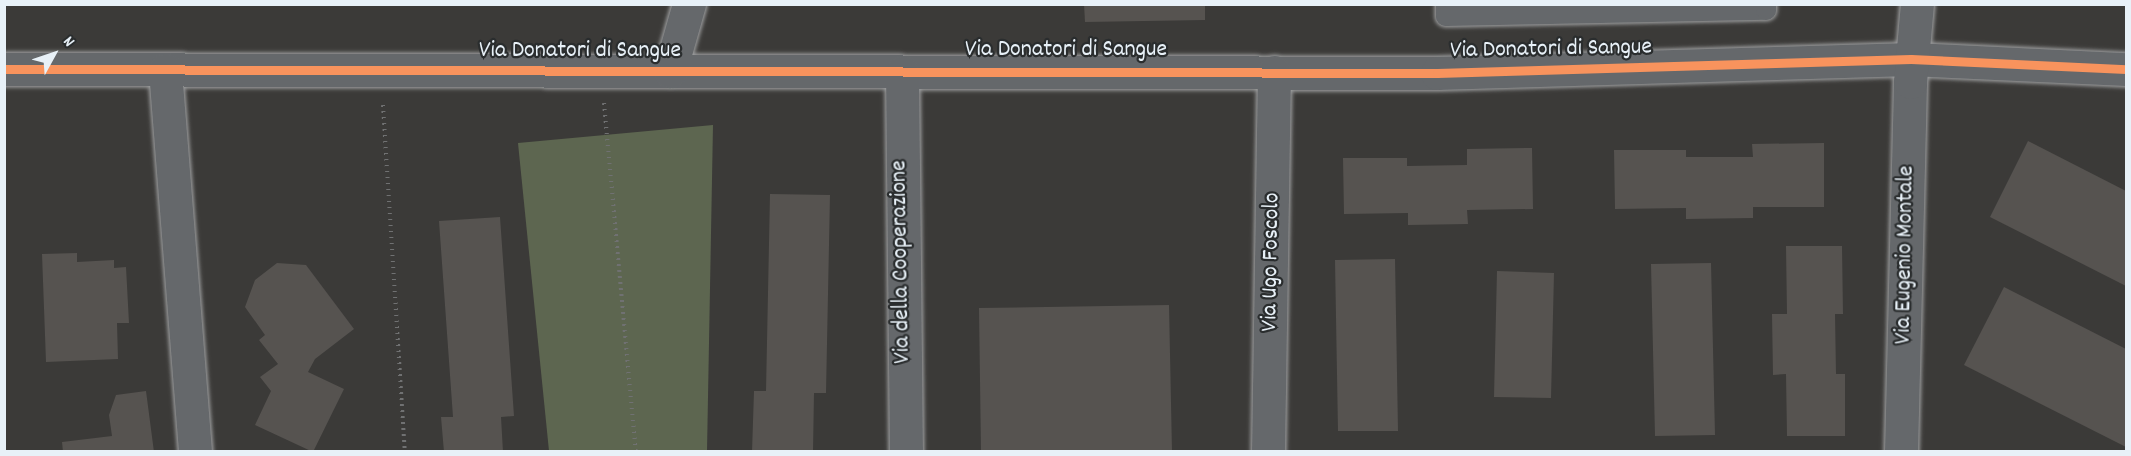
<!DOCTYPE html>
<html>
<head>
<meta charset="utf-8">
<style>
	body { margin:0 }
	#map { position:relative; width:2131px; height:456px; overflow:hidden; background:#3b3a38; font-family:Dekko,sans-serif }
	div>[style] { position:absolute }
	.green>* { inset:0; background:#5d6650 }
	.building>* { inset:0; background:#565350 }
	.path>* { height:4px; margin-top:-2px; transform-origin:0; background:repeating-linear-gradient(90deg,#707172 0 1.5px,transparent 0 6px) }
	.roads { filter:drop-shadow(0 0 2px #9d9e9f) drop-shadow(0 0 2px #9d9e9f) }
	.service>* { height:20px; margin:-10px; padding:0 10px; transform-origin:10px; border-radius:10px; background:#65686b }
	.minor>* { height:33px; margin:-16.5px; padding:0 16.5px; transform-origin:16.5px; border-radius:16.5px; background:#65686b }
	.cycleway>* { height:9px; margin:-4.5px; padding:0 4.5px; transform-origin:4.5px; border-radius:4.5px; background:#f8935d }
	span { translate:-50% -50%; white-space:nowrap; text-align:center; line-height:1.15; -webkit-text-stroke:4.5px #2a2d2e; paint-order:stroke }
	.street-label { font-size:24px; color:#e8f1f8 }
	.frame { position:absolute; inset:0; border:6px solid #e8f1f8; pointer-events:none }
	.north { position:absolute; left:24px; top:24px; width:60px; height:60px; -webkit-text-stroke:4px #2a2d2e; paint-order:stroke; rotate:50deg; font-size:16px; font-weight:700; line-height:24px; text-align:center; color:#e8f1f8 }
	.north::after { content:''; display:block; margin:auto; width:21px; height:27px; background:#e8f1f8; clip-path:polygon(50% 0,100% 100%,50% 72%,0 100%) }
</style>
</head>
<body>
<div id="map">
	<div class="green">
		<i style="clip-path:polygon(713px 125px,707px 451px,549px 451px,518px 143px)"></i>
	</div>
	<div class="building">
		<i style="clip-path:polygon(1084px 4px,1205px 4px,1205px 20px,1085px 22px)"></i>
		<i style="clip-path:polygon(2028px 141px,2126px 191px,2126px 286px,1990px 217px)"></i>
		<i style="clip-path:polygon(1824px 143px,1824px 207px,1753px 207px,1753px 218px,1686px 219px,1686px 208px,1615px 209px,1614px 150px,1686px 150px,1686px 157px,1753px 157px,1752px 144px)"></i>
		<i style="clip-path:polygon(1532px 148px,1533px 209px,1467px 210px,1468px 224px,1408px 225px,1408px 213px,1344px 214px,1343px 158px,1407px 158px,1407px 166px,1467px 165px,1467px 149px)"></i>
		<i style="clip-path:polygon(770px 194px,830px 195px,826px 393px,814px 393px,813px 452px,752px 452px,754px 391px,766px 391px)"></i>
		<i style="clip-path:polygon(500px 217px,514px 416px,501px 417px,503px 452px,444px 452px,441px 417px,453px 417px,439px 221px)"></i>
		<i style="clip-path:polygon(1786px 246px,1842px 246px,1843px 314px,1835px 314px,1836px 374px,1845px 374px,1845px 436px,1787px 436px,1786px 374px,1773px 375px,1772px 314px,1787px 314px)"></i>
		<i style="clip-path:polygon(77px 253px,77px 262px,114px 260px,114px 268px,126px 267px,129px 323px,117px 323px,118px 359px,46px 362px,42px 254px)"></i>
		<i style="clip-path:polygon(1395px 259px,1398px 431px,1338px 431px,1335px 260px)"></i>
		<i style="clip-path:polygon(277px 263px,306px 265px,354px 329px,315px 359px,308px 372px,344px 389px,313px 452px,255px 425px,271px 391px,260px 377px,278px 364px,259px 340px,265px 335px,245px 307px,255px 280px)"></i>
		<i style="clip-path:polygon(1711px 263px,1715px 435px,1655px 436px,1651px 264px)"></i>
		<i style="clip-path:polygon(1497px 271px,1554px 273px,1551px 398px,1494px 397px)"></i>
		<i style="clip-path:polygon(2004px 287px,2126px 349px,2126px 447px,1964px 365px)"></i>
		<i style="clip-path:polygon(1169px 305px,1172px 452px,981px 452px,979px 308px)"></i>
		<i style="clip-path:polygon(146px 391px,154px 452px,63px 452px,62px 442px,112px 436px,109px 415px,116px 395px)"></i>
	</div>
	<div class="path">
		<i style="left:604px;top:103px;width:350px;rotate:84.8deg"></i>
		<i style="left:383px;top:105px;width:348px;rotate:86.4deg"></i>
	</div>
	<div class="roads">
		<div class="service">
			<i style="left:1446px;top:4px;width:12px;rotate:90deg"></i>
			<i style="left:1446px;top:16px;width:320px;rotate:-1.1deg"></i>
			<i style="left:1766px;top:10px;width:6px;rotate:-90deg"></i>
		</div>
		<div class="minor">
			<i style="left:4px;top:69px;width:1433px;rotate:0.16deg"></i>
			<i style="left:1437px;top:73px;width:474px;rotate:-1.7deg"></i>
			<i style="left:1911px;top:59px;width:215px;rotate:2.7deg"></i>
			<i style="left:165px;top:70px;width:383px;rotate:85.5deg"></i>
			<i style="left:670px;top:71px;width:70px;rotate:-74.2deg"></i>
			<i style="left:902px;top:72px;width:380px;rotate:89.4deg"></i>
			<i style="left:1268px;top:452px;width:380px;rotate:-89.1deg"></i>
			<i style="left:1901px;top:452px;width:370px;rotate:-88.6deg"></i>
			<i style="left:1910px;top:82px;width:78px;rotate:-84.9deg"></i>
		</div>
	</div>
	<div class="cycleway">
		<i style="left:4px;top:69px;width:1433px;rotate:0.16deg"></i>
		<i style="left:1437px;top:73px;width:474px;rotate:-1.7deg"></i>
		<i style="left:1911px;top:59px;width:215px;rotate:2.7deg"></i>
	</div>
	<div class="street-label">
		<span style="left:1551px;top:50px;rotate:-1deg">Via Donatori di Sangue</span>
		<span style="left:1066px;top:51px">Via Donatori di Sangue</span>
		<span style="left:580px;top:52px">Via Donatori di Sangue</span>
		<span style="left:1906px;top:255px;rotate:-89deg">Via Eugenio Montale</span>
		<span style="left:902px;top:262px;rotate:-91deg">Via della Cooperazione</span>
		<span style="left:1272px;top:262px;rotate:-89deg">Via Ugo Foscolo</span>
	</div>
	<div class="frame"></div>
	<div class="north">N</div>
</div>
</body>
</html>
